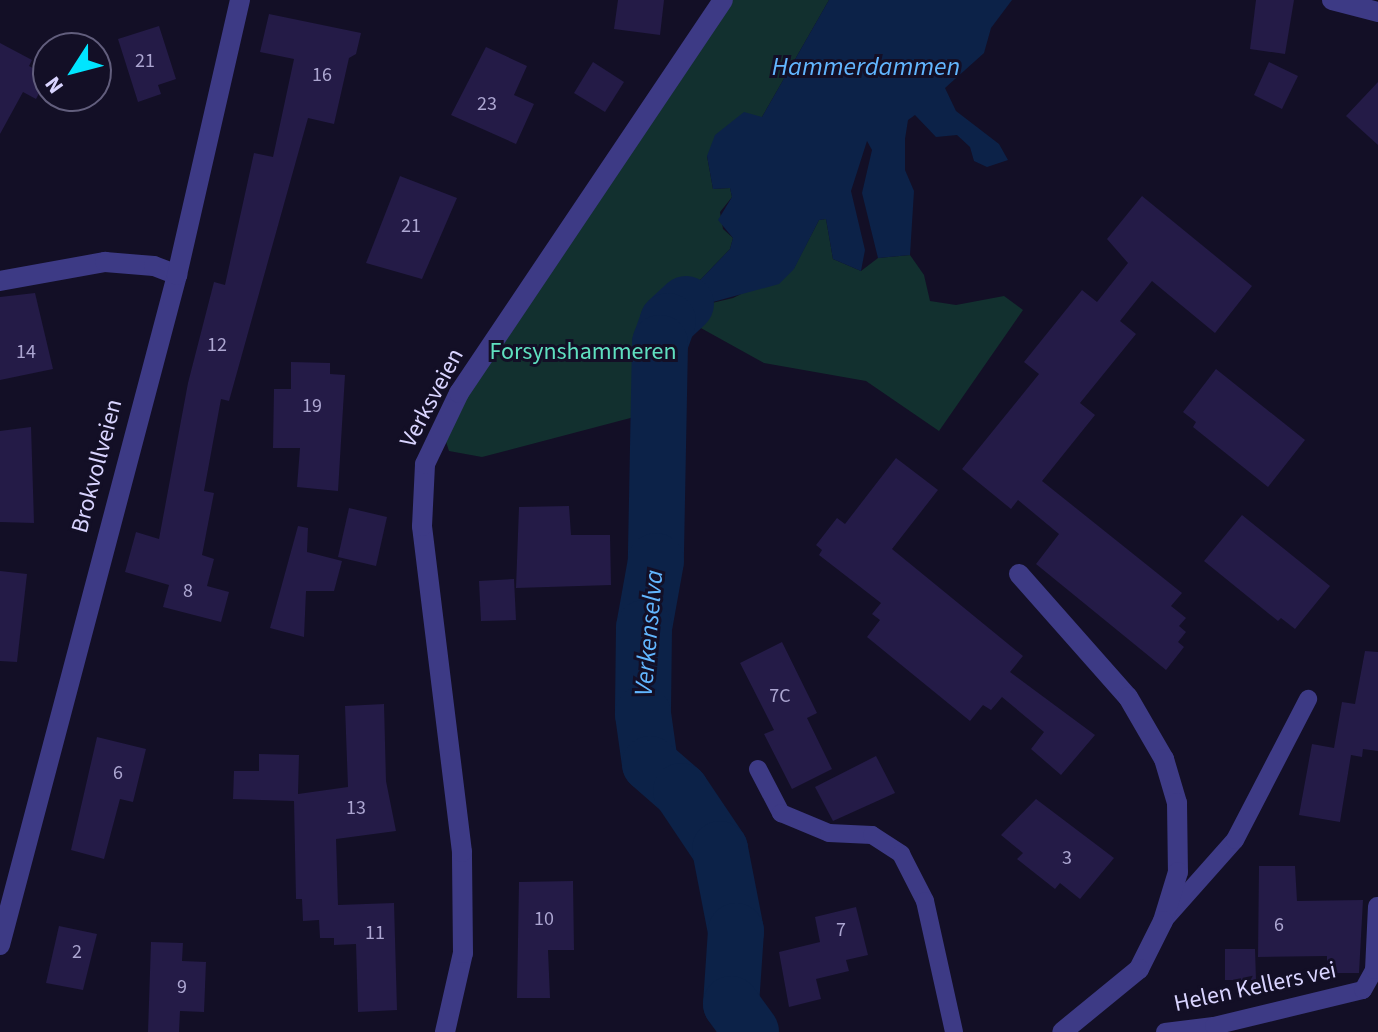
<!DOCTYPE html>
<html>
<head>
<meta charset="utf-8">
<style>
	body { margin:0 }
	#map { position:relative; width:1378px; height:1032px; overflow:hidden; background:#130f26; font-family:"Source Sans 3",sans-serif }
	div>[style] { position:absolute }
	.green>* { inset:0; background:#12302f }
	.water>* { inset:0; background:#0c2248 }
	.river>* { height:56px; margin:-28px; padding:0 28px; transform-origin:28px; border-radius:28px; background:#0c2248 }
	.building>* { inset:0; background:#241b47 }
	.lane>* { height:18px; margin:-9px; padding:0 9px; transform-origin:9px; border-radius:9px; background:#3d3a85 }
	.street>* { height:20px; margin:-10px; padding:0 10px; transform-origin:10px; border-radius:10px; background:#3d3a85 }
	span { translate:-50% -50%; white-space:nowrap; text-align:center; line-height:1.15; -webkit-text-stroke:6px #130f26; paint-order:stroke }
	.number-label { font-size:20px; color:#aca6d1 }
	.number-label span { -webkit-text-stroke-width:0 }
	.park-label { font-size:24px; color:#5fe0c0 }
	.street-label { font-size:24px; color:#d9d4ff }
	.water-label { font-size:26px; color:#62b6ff; font-style:italic }
	.north { position:absolute; left:32px; top:32px; width:80px; height:80px; box-sizing:border-box; background:#130f26; border:2px solid #625e7d; border-radius:50%; rotate:234deg; font-size:22px; font-weight:700; line-height:32px; text-align:center; color:#d9d4ff }
	.north::after { content:''; display:block; margin:auto; width:28px; height:36px; background:#00e5ff; clip-path:polygon(50% 0,100% 100%,50% 72%,0 100%) }
</style>
</head>
<body>
<div id="map">
	<div class="green">
		<i style="clip-path:polygon(723px 0,829px 0,762px 117px,707px 156px,713px 189px,730px 188px,732px 197px,720px 212px,723px 229px,733px 238px,730px 249px,682px 299px,686px 304px,668px 321px,660px 343px,657px 411px,482px 457px,449px 451px,442px 429px)"></i>
		<i style="clip-path:polygon(826px 219px,833px 259px,861px 271px,878px 258px,910px 255px,924px 275px,930px 301px,956px 305px,1004px 296px,1023px 310px,939px 431px,866px 381px,764px 363px,690px 322px,691px 308px,733px 298px,794px 268px,819px 220px)"></i>
	</div>
	<div class="water">
		<i style="clip-path:polygon(829px 0,1012px 0,991px 28px,984px 53px,945px 88px,956px 111px,999px 144px,1008px 160px,987px 167px,974px 161px,970px 147px,957px 135px,936px 137px,915px 115px,908px 120px,905px 139px,905px 170px,914px 191px,910px 255px,878px 258px,862px 193px,872px 150px,867px 141px,851px 191px,865px 250px,861px 271px,833px 259px,826px 219px,819px 220px,794px 269px,779px 284px,691px 308px,681px 300px,730px 249px,733px 238px,718px 220px,732px 197px,730px 188px,713px 189px,707px 156px,715px 135px,744px 112px,762px 117px)"></i>
	</div>
	<div class="river">
		<i style="left:686px;top:304px;width:25px;rotate:137deg"></i>
		<i style="left:668px;top:321px;width:23px;rotate:110deg"></i>
		<i style="left:660px;top:343px;width:218px;rotate:91.1deg"></i>
		<i style="left:656px;top:561px;width:68px;rotate:100.2deg"></i>
		<i style="left:644px;top:628px;width:86px;rotate:90.7deg"></i>
		<i style="left:643px;top:714px;width:50px;rotate:82deg"></i>
		<i style="left:650px;top:764px;width:41px;rotate:41.1deg"></i>
		<i style="left:681px;top:791px;width:70px;rotate:56.1deg"></i>
		<i style="left:720px;top:849px;width:84px;rotate:79deg"></i>
		<i style="left:736px;top:931px;width:73px;rotate:93.9deg"></i>
		<i style="left:731px;top:1004px;width:34px;rotate:54deg"></i>
	</div>
	<div class="building">
		<i style="clip-path:polygon(618px 0,664px 0,660px 35px,614px 29px)"></i>
		<i style="clip-path:polygon(1256px 0,1294px 0,1285px 54px,1250px 49px)"></i>
		<i style="clip-path:polygon(269px 14px,361px 33px,356px 54px,349px 58px,334px 124px,308px 118px,229px 401px,221px 399px,204px 491px,214px 493px,202px 555px,214px 559px,207px 586px,229px 592px,221px 622px,163px 607px,169px 585px,125px 572px,136px 532px,159px 539px,188px 383px,214px 282px,225px 285px,254px 153px,273px 157px,294px 59px,260px 52px)"></i>
		<i style="clip-path:polygon(159px 26px,176px 79px,158px 85px,161px 94px,138px 102px,118px 39px)"></i>
		<i style="clip-path:polygon(0 43px,32px 60px,29px 66px,48px 76px,36px 99px,23px 92px,0 134px)"></i>
		<i style="clip-path:polygon(486px 47px,527px 66px,514px 95px,534px 104px,516px 144px,451px 115px)"></i>
		<i style="clip-path:polygon(593px 62px,624px 82px,605px 112px,574px 93px)"></i>
		<i style="clip-path:polygon(1269px 62px,1298px 76px,1282px 109px,1254px 95px)"></i>
		<i style="clip-path:polygon(1378px 82px,1378px 145px,1346px 116px)"></i>
		<i style="clip-path:polygon(400px 176px,457px 198px,422px 279px,366px 263px)"></i>
		<i style="clip-path:polygon(1142px 196px,1252px 286px,1215px 333px,1152px 281px,1120px 321px,1136px 334px,1080px 403px,1095px 415px,1042px 481px,1182px 593px,1171px 606px,1186px 618px,1179px 626px,1186px 632px,1178px 642px,1184px 647px,1166px 670px,1036px 564px,1059px 534px,1018px 500px,1011px 509px,962px 469px,1039px 374px,1024px 362px,1082px 290px,1097px 302px,1128px 263px,1107px 239px)"></i>
		<i style="clip-path:polygon(35px 293px,53px 369px,0 380px,0 297px)"></i>
		<i style="clip-path:polygon(291px 362px,330px 363px,330px 374px,345px 375px,338px 491px,297px 487px,300px 448px,273px 448px,274px 389px,291px 389px)"></i>
		<i style="clip-path:polygon(1216px 369px,1305px 440px,1268px 487px,1193px 427px,1196px 422px,1183px 412px)"></i>
		<i style="clip-path:polygon(31px 427px,34px 523px,0 522px,0 431px)"></i>
		<i style="clip-path:polygon(896px 458px,938px 490px,892px 549px,1023px 656px,1010px 672px,1095px 735px,1061px 775px,1031px 749px,1044px 732px,1002px 697px,991px 710px,983px 705px,970px 721px,867px 637px,880px 620px,872px 614px,881px 603px,819px 555px,822px 550px,816px 545px,837px 518px,845px 524px)"></i>
		<i style="clip-path:polygon(569px 506px,571px 535px,610px 535px,611px 585px,516px 588px,519px 507px)"></i>
		<i style="clip-path:polygon(349px 508px,387px 517px,376px 566px,338px 557px)"></i>
		<i style="clip-path:polygon(1242px 515px,1330px 586px,1295px 629px,1281px 618px,1278px 621px,1204px 561px)"></i>
		<i style="clip-path:polygon(298px 526px,308px 528px,307px 552px,342px 561px,334px 591px,306px 591px,304px 637px,270px 628px)"></i>
		<i style="clip-path:polygon(0 571px,27px 574px,17px 662px,0 661px)"></i>
		<i style="clip-path:polygon(514px 579px,516px 620px,481px 621px,479px 581px)"></i>
		<i style="clip-path:polygon(782px 642px,817px 713px,807px 718px,832px 769px,792px 789px,764px 734px,774px 730px,740px 663px)"></i>
		<i style="clip-path:polygon(1365px 651px,1378px 652px,1378px 751px,1363px 749px,1362px 757px,1351px 755px,1340px 822px,1299px 815px,1312px 744px,1334px 748px,1342px 702px,1355px 704px)"></i>
		<i style="clip-path:polygon(384px 704px,386px 781px,396px 831px,336px 839px,338px 905px,394px 903px,397px 1010px,358px 1012px,356px 944px,334px 945px,334px 938px,320px 938px,319px 920px,303px 921px,302px 899px,296px 899px,294px 801px,233px 799px,234px 771px,259px 771px,259px 754px,299px 755px,298px 794px,348px 787px,345px 706px)"></i>
		<i style="clip-path:polygon(97px 737px,146px 749px,133px 802px,120px 799px,104px 859px,71px 850px)"></i>
		<i style="clip-path:polygon(876px 756px,895px 793px,833px 821px,815px 787px)"></i>
		<i style="clip-path:polygon(1036px 799px,1114px 858px,1080px 899px,1060px 883px,1055px 889px,1017px 859px,1023px 853px,1001px 835px)"></i>
		<i style="clip-path:polygon(1259px 866px,1295px 866px,1297px 901px,1363px 900px,1359px 973px,1327px 973px,1327px 956px,1258px 957px)"></i>
		<i style="clip-path:polygon(573px 881px,574px 950px,548px 950px,550px 998px,517px 998px,519px 882px)"></i>
		<i style="clip-path:polygon(856px 907px,868px 955px,846px 960px,849px 971px,816px 979px,821px 999px,789px 1007px,779px 952px,820px 942px,815px 917px)"></i>
		<i style="clip-path:polygon(59px 926px,97px 934px,83px 990px,46px 983px)"></i>
		<i style="clip-path:polygon(151px 942px,183px 943px,182px 961px,206px 962px,204px 1012px,180px 1011px,179px 1032px,148px 1032px)"></i>
		<i style="clip-path:polygon(1225px 949px,1255px 949px,1256px 980px,1225px 980px)"></i>
	</div>
	<div class="lane">
		<i style="left:758px;top:769px;width:50px;rotate:62.4deg"></i>
		<i style="left:781px;top:813px;width:52px;rotate:22.6deg"></i>
		<i style="left:829px;top:833px;width:43px;rotate:2.7deg"></i>
		<i style="left:872px;top:835px;width:35px;rotate:33deg"></i>
		<i style="left:901px;top:854px;width:53px;rotate:62.9deg"></i>
		<i style="left:925px;top:901px;width:134px;rotate:77.5deg"></i>
		<i style="left:1163px;top:921px;width:108px;rotate:-48.4deg"></i>
		<i style="left:1235px;top:840px;width:159px;rotate:-62.6deg"></i>
		<i style="left:1165px;top:1032px;width:49px;rotate:-7deg"></i>
		<i style="left:1214px;top:1026px;width:153px;rotate:-13.6deg"></i>
		<i style="left:1363px;top:990px;width:23px;rotate:-61deg"></i>
		<i style="left:1374px;top:970px;width:64px;rotate:-87.3deg"></i>
	</div>
	<div class="street">
		<i style="left:1332px;top:0;width:48px;rotate:14.6deg"></i>
		<i style="left:0;top:281px;width:107px;rotate:-10.3deg"></i>
		<i style="left:105px;top:262px;width:49px;rotate:4.7deg"></i>
		<i style="left:154px;top:266px;width:25px;rotate:21deg"></i>
		<i style="left:1019px;top:574px;width:164px;rotate:48.5deg"></i>
		<i style="left:1128px;top:697px;width:72px;rotate:59.9deg"></i>
		<i style="left:1164px;top:759px;width:46px;rotate:73.5deg"></i>
		<i style="left:1177px;top:803px;width:69px;rotate:89.2deg"></i>
		<i style="left:1178px;top:872px;width:51px;rotate:107deg"></i>
		<i style="left:1163px;top:921px;width:54px;rotate:116.6deg"></i>
		<i style="left:1139px;top:969px;width:99px;rotate:140.7deg"></i>
		<i style="left:0;top:945px;width:693px;rotate:-75.2deg"></i>
		<i style="left:177px;top:275px;width:282px;rotate:-77.1deg"></i>
		<i style="left:445px;top:1032px;width:81px;rotate:-77.2deg"></i>
		<i style="left:463px;top:953px;width:101px;rotate:-90.6deg"></i>
		<i style="left:462px;top:852px;width:328px;rotate:-97deg"></i>
		<i style="left:422px;top:526px;width:62px;rotate:-87.2deg"></i>
		<i style="left:425px;top:464px;width:79px;rotate:-64.4deg"></i>
		<i style="left:459px;top:393px;width:473px;rotate:-56.1deg"></i>
	</div>
	<div class="number-label">
		<span style="left:145px;top:61px">21</span>
		<span style="left:322px;top:75px">16</span>
		<span style="left:487px;top:104px">23</span>
		<span style="left:411px;top:226px">21</span>
		<span style="left:217px;top:345px">12</span>
		<span style="left:26px;top:352px">14</span>
		<span style="left:312px;top:406px">19</span>
		<span style="left:188px;top:591px">8</span>
		<span style="left:780px;top:696px">7C</span>
		<span style="left:118px;top:773px">6</span>
		<span style="left:356px;top:808px">13</span>
		<span style="left:1067px;top:858px">3</span>
		<span style="left:544px;top:919px">10</span>
		<span style="left:1279px;top:925px">6</span>
		<span style="left:841px;top:930px">7</span>
		<span style="left:375px;top:933px">11</span>
		<span style="left:77px;top:952px">2</span>
		<span style="left:182px;top:987px">9</span>
	</div>
	<div class="park-label">
		<span style="left:583px;top:352px">Forsynshammeren</span>
	</div>
	<div class="street-label">
		<span style="left:432px;top:398px;rotate:-62deg">Verksveien</span>
		<span style="left:97px;top:466px;rotate:-75deg">Brokvollveien</span>
		<span style="left:1255px;top:987px;rotate:-12deg">Helen Kellers vei</span>
	</div>
	<div class="water-label">
		<span style="left:866px;top:67px">Hammerdammen</span>
		<span style="left:649px;top:633px;rotate:-85deg">Verkenselva</span>
	</div>
	<div class="north">N</div>
</div>
</body>
</html>
